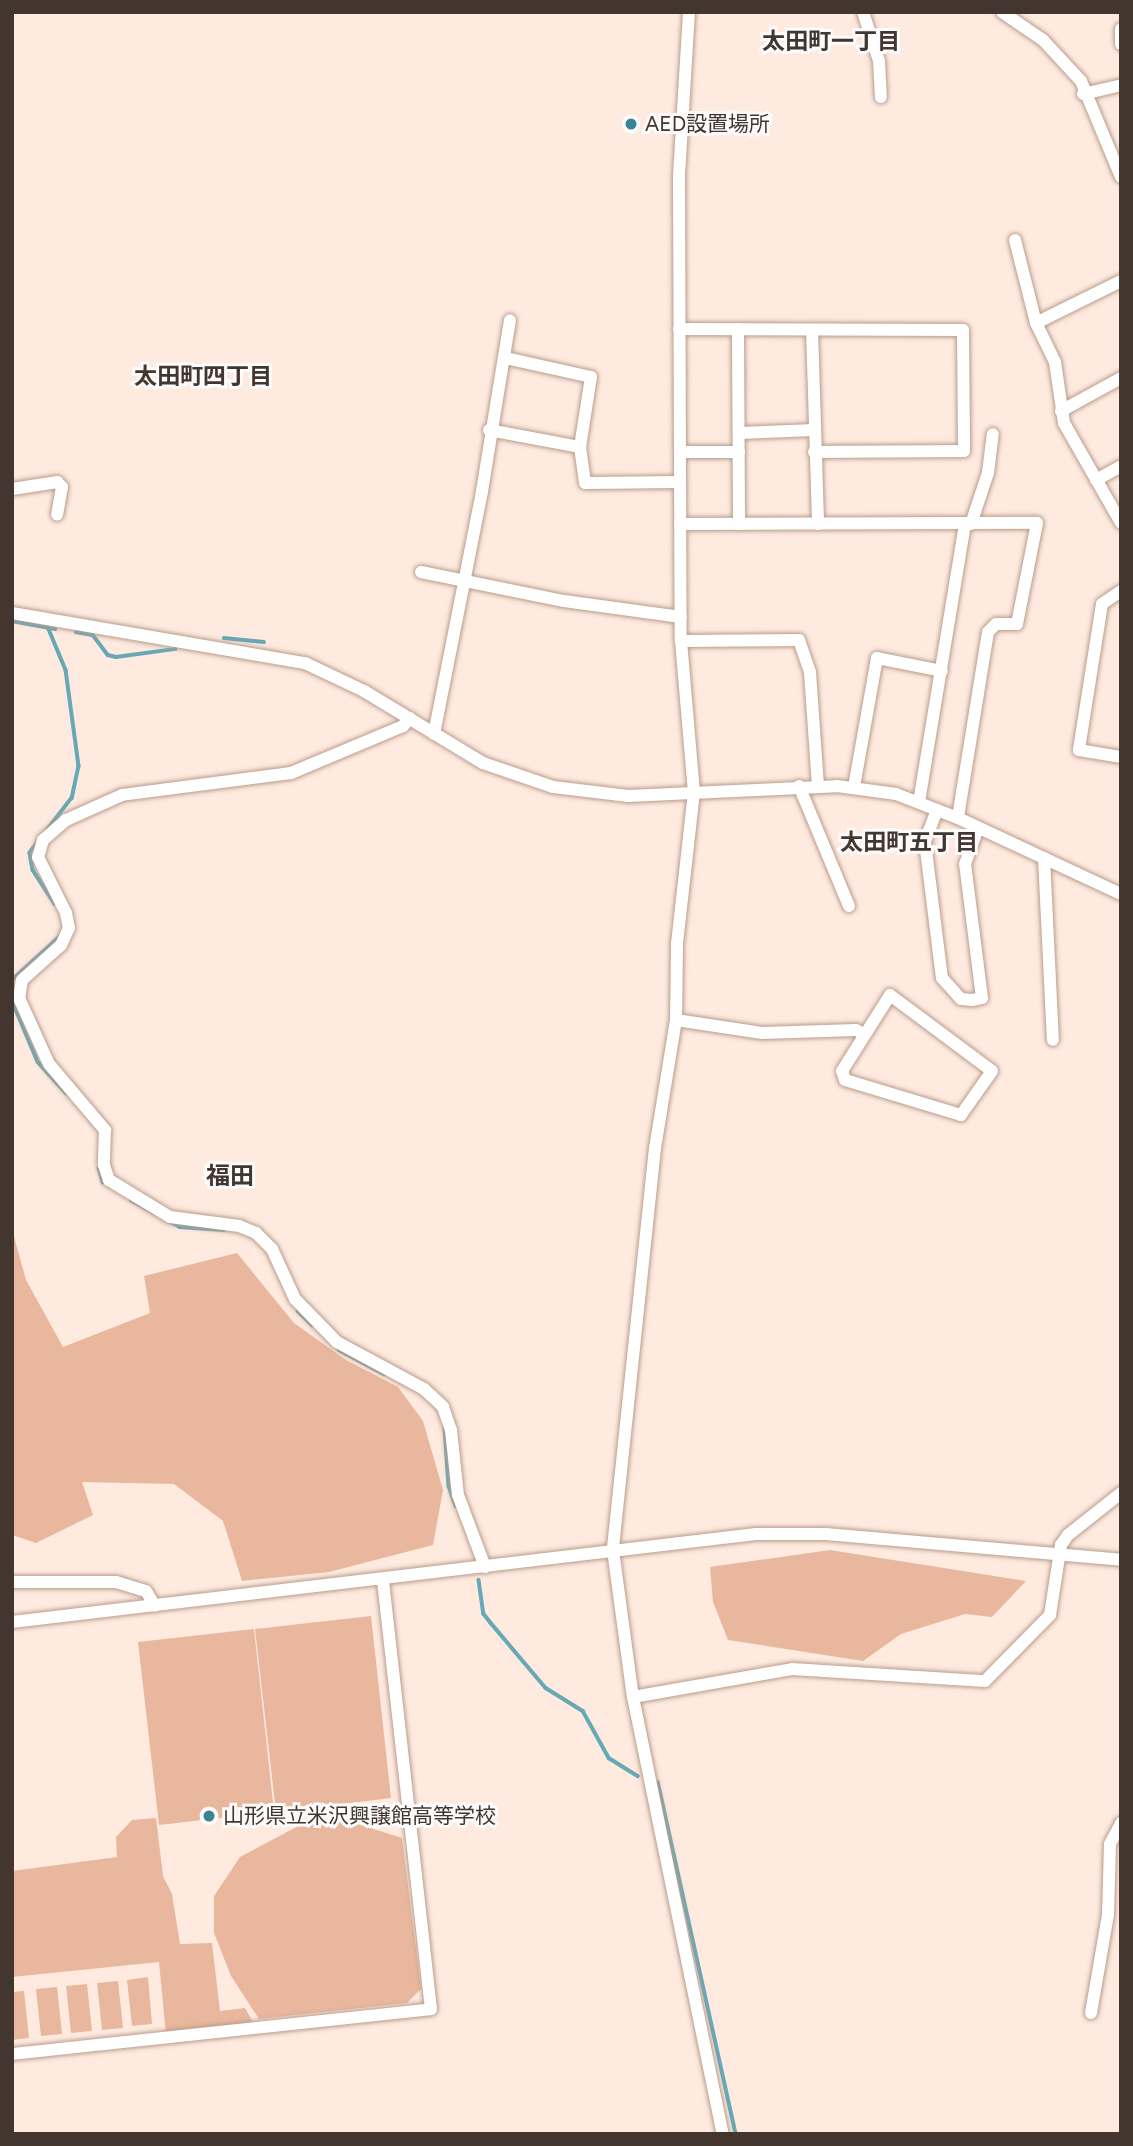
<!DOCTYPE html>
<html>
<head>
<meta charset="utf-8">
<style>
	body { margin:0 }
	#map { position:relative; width:1133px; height:2146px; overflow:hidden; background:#feeadf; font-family:Figtree,"Noto Sans JP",sans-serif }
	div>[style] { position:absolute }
	.green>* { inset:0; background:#e9b79d }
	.stream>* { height:3.5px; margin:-1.75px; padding:0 1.75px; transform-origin:1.75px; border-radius:1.75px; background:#66a8b6 }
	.roads { filter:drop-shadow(0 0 2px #ba9c8c) drop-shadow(0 0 2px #ba9c8c) }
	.minor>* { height:12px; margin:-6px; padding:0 6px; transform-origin:6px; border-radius:6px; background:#fff }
	.dots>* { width:19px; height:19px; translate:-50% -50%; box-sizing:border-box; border:4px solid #fbfbfb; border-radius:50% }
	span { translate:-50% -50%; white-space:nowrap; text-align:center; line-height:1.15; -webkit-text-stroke:6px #fbfbfb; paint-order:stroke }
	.poi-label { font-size:21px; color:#43362f }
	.left { translate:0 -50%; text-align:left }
	.neighbourhood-label { font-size:23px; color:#43362f; font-weight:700 }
	.quarter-label { font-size:24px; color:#43362f; font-weight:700 }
	.frame { position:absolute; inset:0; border:14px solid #43362f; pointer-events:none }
</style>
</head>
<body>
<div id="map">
	<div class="green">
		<i style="clip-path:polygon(12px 1229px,26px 1280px,63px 1347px,150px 1313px,144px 1276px,237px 1253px,294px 1323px,346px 1360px,398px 1387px,423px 1421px,443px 1490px,433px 1545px,329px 1572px,242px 1581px,223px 1521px,174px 1484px,82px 1482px,93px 1515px,36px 1543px,12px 1535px)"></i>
		<i style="clip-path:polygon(830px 1550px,1026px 1581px,992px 1617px,965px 1614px,901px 1634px,863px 1661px,728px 1640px,713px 1602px,710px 1567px)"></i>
		<i style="clip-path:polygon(371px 1616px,391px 1798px,276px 1812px,255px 1629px)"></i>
		<i style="clip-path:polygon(254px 1629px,274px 1812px,159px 1825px,138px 1642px)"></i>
		<i style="clip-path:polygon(156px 1818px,163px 1876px,172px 1894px,180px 1944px,212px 1943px,220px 2011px,245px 2008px,254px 2024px,166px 2035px,159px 1962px,12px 1977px,12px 1871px,117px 1857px,116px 1837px,132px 1820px)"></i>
		<i style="clip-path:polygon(327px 1821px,351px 1822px,402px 1838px,421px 1989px,407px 2003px,259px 2019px,231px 1976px,214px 1933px,214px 1896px,240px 1857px,304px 1823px)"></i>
		<i style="clip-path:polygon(148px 1977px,152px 2024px,132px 2026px,127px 1980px)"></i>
		<i style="clip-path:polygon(118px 1981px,123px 2028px,102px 2030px,97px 1983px)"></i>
		<i style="clip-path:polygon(87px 1984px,92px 2031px,71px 2033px,66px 1986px)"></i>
		<i style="clip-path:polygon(57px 1987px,62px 2034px,41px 2036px,36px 1989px)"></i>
		<i style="clip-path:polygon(24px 1991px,29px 2038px,12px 2040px,12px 1992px)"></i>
	</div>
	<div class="stream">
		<i style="left:12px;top:621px;width:44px;rotate:10.5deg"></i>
		<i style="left:48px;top:627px;width:47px;rotate:67.3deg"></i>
		<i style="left:66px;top:670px;width:97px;rotate:82.3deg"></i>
		<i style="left:79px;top:766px;width:33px;rotate:102deg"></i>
		<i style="left:72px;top:798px;width:69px;rotate:127.4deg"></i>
		<i style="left:30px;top:853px;width:17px;rotate:80deg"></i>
		<i style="left:33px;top:870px;width:40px;rotate:57.1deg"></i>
		<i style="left:76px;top:632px;width:17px;rotate:10deg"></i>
		<i style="left:93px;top:635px;width:25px;rotate:53deg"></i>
		<i style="left:108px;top:655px;width:8px;rotate:14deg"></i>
		<i style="left:116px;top:657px;width:60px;rotate:-7.7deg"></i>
		<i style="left:224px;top:638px;width:40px;rotate:5.7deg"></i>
		<i style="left:12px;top:980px;width:64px;rotate:-42.5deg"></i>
		<i style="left:12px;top:1000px;width:67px;rotate:67.2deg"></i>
		<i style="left:38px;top:1062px;width:42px;rotate:47.9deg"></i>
		<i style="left:99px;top:1168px;width:15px;rotate:74deg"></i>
		<i style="left:131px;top:1200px;width:56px;rotate:28.9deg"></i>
		<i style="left:180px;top:1227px;width:44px;rotate:3.9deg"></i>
		<i style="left:298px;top:1311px;width:20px;rotate:45deg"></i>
		<i style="left:339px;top:1350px;width:51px;rotate:28.1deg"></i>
		<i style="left:445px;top:1427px;width:59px;rotate:86.1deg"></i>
		<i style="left:449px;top:1486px;width:21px;rotate:71deg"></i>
		<i style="left:479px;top:1580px;width:34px;rotate:82deg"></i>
		<i style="left:484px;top:1614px;width:11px;rotate:52deg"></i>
		<i style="left:491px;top:1623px;width:85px;rotate:49.8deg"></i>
		<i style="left:546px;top:1688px;width:44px;rotate:31.9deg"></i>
		<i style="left:583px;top:1711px;width:54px;rotate:61deg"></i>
		<i style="left:609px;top:1758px;width:34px;rotate:32deg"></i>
		<i style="left:658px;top:1782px;width:361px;rotate:77.5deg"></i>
	</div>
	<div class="roads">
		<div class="minor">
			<i style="left:689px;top:12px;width:164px;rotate:93.5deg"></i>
			<i style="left:679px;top:176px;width:465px;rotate:89.8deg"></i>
			<i style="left:681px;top:641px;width:152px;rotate:85.1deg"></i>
			<i style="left:694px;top:792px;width:152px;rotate:96.4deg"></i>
			<i style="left:677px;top:943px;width:77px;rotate:90.7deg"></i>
			<i style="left:676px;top:1020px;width:130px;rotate:99.3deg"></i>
			<i style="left:655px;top:1148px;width:404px;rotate:96deg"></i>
			<i style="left:613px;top:1550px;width:148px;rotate:82.3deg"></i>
			<i style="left:633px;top:1697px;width:446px;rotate:78.4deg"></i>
			<i style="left:863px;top:12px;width:52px;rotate:71.9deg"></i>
			<i style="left:879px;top:61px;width:36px;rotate:87deg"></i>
			<i style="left:1002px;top:12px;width:50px;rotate:34.3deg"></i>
			<i style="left:1043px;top:40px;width:56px;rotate:47.2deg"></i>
			<i style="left:1081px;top:81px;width:104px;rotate:67.4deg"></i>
			<i style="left:1121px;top:29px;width:15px;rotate:90deg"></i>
			<i style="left:1083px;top:94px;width:39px;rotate:-13deg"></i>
			<i style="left:1015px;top:240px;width:86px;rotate:75.8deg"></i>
			<i style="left:1036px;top:323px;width:43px;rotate:64deg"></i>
			<i style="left:1055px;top:362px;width:62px;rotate:81.6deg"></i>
			<i style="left:1064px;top:423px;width:115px;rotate:60.3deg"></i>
			<i style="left:1036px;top:323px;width:95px;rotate:-26.3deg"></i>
			<i style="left:679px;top:329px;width:284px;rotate:0.2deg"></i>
			<i style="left:963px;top:330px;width:121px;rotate:89.5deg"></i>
			<i style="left:964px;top:451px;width:150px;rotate:179.6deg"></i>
			<i style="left:738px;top:329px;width:195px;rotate:89.7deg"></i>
			<i style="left:812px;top:330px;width:194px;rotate:88.2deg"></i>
			<i style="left:1061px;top:411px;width:68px;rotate:-28.8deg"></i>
			<i style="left:489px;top:430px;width:93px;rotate:10.6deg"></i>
			<i style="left:580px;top:447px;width:71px;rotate:-81.1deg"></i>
			<i style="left:591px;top:377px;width:88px;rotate:-167.5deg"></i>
			<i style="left:739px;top:433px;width:75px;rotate:-2.3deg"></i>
			<i style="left:580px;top:447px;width:36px;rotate:82deg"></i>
			<i style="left:585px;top:483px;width:95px;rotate:-0.6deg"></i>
			<i style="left:680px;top:452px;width:59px"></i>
			<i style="left:1096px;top:480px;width:29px;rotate:-29deg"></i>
			<i style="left:12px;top:489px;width:46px;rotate:-8.8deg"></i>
			<i style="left:57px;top:482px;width:7px;rotate:45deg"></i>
			<i style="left:62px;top:487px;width:28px;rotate:100deg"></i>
			<i style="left:680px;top:524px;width:357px;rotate:-0.2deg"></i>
			<i style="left:1037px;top:523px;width:103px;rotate:101.2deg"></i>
			<i style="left:1017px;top:624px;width:21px;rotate:180deg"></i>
			<i style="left:996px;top:624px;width:11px;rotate:135deg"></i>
			<i style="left:988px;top:632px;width:188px;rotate:99.2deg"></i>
			<i style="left:971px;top:524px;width:54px;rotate:-71.6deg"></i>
			<i style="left:988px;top:473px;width:39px;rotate:-83deg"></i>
			<i style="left:421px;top:572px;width:146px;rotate:11.5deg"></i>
			<i style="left:564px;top:601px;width:118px;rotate:7.8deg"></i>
			<i style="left:1121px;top:591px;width:23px;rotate:146deg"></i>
			<i style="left:1102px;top:604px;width:148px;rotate:99deg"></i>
			<i style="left:1079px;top:750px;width:43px;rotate:9.5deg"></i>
			<i style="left:12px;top:613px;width:297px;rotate:9.7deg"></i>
			<i style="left:305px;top:663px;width:65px;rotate:25.4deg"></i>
			<i style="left:364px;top:691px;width:139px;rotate:31.2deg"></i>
			<i style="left:483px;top:763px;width:74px;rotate:18.9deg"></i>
			<i style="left:553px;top:787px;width:76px;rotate:6.8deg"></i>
			<i style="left:628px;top:796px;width:209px;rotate:-2.7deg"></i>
			<i style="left:837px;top:786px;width:60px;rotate:7.7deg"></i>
			<i style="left:896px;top:794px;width:66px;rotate:21.2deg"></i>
			<i style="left:958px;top:818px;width:180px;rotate:25deg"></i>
			<i style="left:681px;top:641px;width:118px;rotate:-0.5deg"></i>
			<i style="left:799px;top:640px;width:34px;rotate:71deg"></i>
			<i style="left:810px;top:672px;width:114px;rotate:86deg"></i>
			<i style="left:410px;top:718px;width:11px;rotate:131deg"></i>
			<i style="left:403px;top:726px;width:121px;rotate:157.2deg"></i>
			<i style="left:291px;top:773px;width:170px;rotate:172.6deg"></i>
			<i style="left:122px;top:795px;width:61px;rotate:155.9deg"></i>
			<i style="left:66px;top:820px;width:30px;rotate:139deg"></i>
			<i style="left:43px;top:840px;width:18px;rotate:106deg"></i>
			<i style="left:38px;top:857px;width:63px;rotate:63.4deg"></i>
			<i style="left:66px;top:913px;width:15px;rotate:79deg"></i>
			<i style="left:69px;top:928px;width:19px;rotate:115deg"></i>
			<i style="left:61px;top:945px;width:52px;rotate:138.1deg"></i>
			<i style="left:22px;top:980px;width:18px;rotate:99deg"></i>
			<i style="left:19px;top:998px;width:72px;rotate:65.6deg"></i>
			<i style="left:49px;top:1064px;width:87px;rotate:49.7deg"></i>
			<i style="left:105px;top:1130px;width:35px;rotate:92deg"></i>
			<i style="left:104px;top:1165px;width:16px;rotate:72deg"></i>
			<i style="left:109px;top:1180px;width:71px;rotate:31.2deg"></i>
			<i style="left:170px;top:1217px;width:70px;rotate:7.4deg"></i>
			<i style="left:239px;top:1226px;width:18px;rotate:22deg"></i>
			<i style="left:256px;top:1233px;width:23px;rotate:45deg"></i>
			<i style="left:272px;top:1249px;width:55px;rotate:65.3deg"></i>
			<i style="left:295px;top:1299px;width:60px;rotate:45.7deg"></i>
			<i style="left:337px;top:1342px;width:99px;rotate:28.4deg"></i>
			<i style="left:424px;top:1389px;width:26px;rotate:43deg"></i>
			<i style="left:443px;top:1407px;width:24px;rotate:71deg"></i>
			<i style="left:451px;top:1430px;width:65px;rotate:83.9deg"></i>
			<i style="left:458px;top:1495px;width:77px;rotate:69.4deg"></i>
			<i style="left:434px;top:734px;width:248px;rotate:-78.8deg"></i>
			<i style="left:482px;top:491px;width:173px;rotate:-80.7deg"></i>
			<i style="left:799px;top:786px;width:130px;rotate:67.4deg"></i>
			<i style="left:854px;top:787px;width:131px;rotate:-79.9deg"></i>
			<i style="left:877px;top:658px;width:66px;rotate:11.3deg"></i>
			<i style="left:919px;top:802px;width:282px;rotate:-80.6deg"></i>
			<i style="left:937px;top:810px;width:34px;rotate:111deg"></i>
			<i style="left:925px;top:842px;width:137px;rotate:82.9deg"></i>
			<i style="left:942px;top:978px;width:28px;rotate:48deg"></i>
			<i style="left:961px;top:999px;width:11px;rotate:5deg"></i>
			<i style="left:972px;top:1000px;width:10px;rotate:-11deg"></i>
			<i style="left:982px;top:998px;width:135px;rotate:-97.2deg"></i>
			<i style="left:965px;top:864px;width:38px;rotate:-70deg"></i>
			<i style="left:1044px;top:858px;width:182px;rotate:87.2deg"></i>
			<i style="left:890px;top:995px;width:127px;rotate:36.7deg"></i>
			<i style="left:992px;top:1071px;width:54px;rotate:125.2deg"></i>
			<i style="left:961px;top:1115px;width:121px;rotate:-163.2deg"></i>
			<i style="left:845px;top:1080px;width:9px;rotate:-108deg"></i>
			<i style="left:842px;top:1071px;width:90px;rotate:-57.7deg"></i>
			<i style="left:676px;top:1020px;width:87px;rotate:8.6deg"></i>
			<i style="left:762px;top:1033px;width:94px;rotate:-1.8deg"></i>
			<i style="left:856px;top:1030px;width:9px;rotate:27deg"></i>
			<i style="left:12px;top:1582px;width:104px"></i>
			<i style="left:116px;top:1582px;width:31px;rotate:17deg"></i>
			<i style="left:146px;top:1591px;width:17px;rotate:59deg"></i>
			<i style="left:12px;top:1622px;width:749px;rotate:-6.75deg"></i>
			<i style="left:756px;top:1534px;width:70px"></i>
			<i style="left:826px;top:1534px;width:296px;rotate:5deg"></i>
			<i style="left:633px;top:1697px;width:161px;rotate:-10deg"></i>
			<i style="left:792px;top:1669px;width:193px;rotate:3.6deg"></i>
			<i style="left:985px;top:1681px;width:93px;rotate:-45.4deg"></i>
			<i style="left:1050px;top:1615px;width:71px;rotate:-81.1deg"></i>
			<i style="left:1061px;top:1545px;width:12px;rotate:-55deg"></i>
			<i style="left:1068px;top:1535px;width:68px;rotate:-38.4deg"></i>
			<i style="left:1091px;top:2013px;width:99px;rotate:-80.2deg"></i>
			<i style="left:1108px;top:1915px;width:71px;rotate:-88.4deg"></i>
			<i style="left:1110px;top:1844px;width:24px;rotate:-62deg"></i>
			<i style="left:12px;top:2054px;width:421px;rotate:-6.1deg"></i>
			<i style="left:431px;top:2009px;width:431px;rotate:-96.4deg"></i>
		</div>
	</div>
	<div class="dots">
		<i style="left:631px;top:124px;background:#3e8391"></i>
		<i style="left:209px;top:1816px;background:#3e8391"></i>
	</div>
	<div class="poi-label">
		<span class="left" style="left:645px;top:124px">AED設置場所</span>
		<span class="left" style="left:223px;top:1816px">山形県立米沢興譲館高等学校</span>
	</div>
	<div class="neighbourhood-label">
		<span style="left:831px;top:41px">太田町一丁目</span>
		<span style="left:203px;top:376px">太田町四丁目</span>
		<span style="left:909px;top:842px">太田町五丁目</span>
	</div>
	<div class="quarter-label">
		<span style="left:230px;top:1176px">福田</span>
	</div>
	<div class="frame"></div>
</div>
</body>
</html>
